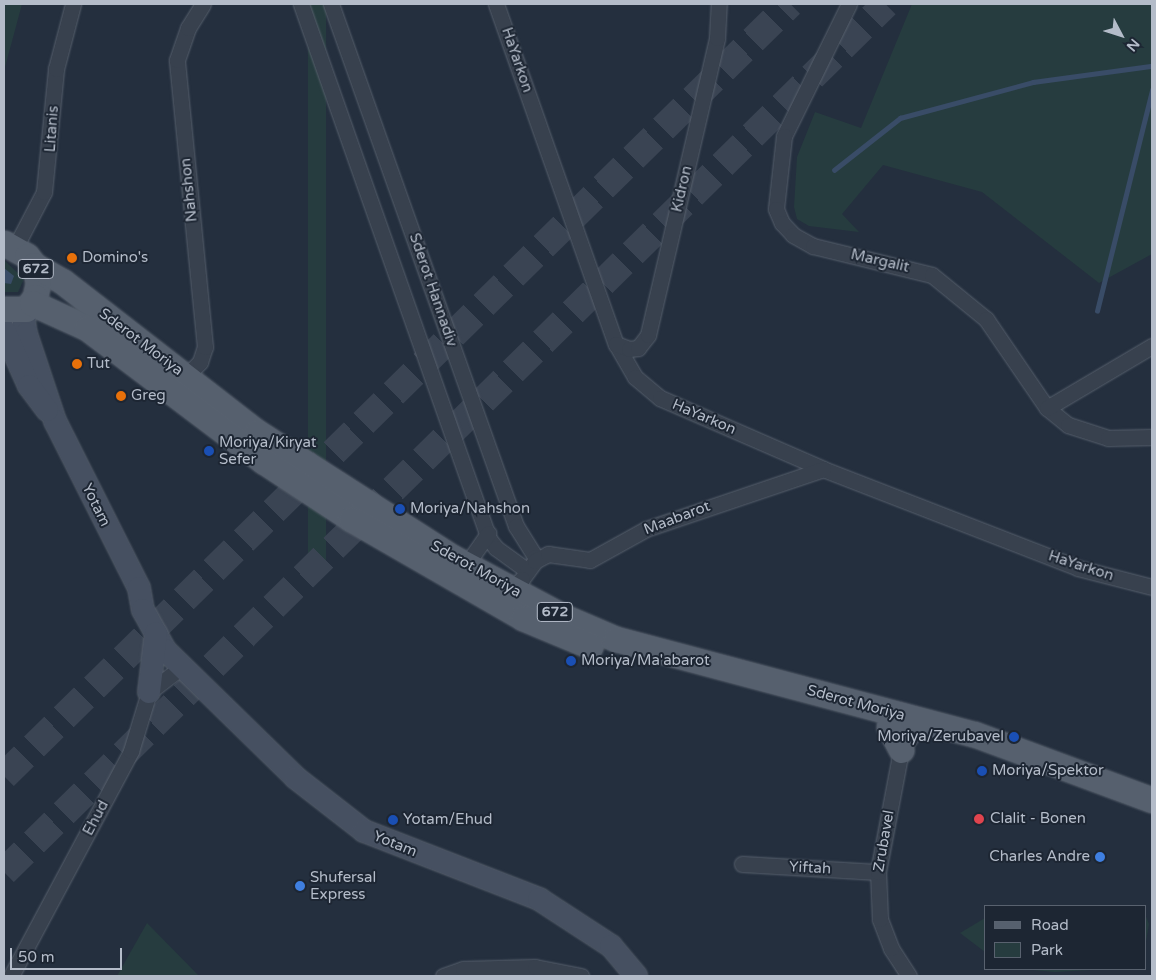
<!DOCTYPE html>
<style>
body{margin:0}
#map{position:relative;width:1156px;height:980px;overflow:hidden;background:#242f3e;font-family:"Varela Round",sans-serif}
div>[style]{position:absolute}
[style*='--x']{left:calc(var(--x)*1px);top:calc(var(--y)*1px);width:calc(var(--w)*1px);rotate:calc(var(--a)*1deg)}
.green>*{inset:0;background:#263c3f;transform-origin:0 0}
.water>*{inset:0;background:#394c67}
.stream>*{height:4.5px;margin:-2.25px;padding:0 2.25px;transform-origin:2.25px;border-radius:2.25px;background:#394c67}
.highway-tunnel>*{height:28px;margin-top:-14px;transform-origin:0;background:repeating-linear-gradient(90deg,#3a4453 0 28px,transparent 0 42px)}
.roads{filter:drop-shadow(0 0 1px #565f6c) drop-shadow(0 0 1px #565f6c)}
.street>*{height:15px;margin:-7.5px;padding:0 7.5px;transform-origin:7.5px;border-radius:7.5px;background:#38414e}
.secondary>*{height:22px;margin:-11px;padding:0 11px;transform-origin:11px;border-radius:11px;background:#465061}
.primary>*{height:25px;margin:-12.5px;padding:0 12.5px;transform-origin:12.5px;border-radius:12.5px;background:#56606e}
.dots>*{width:14px;height:14px;translate:-50% -50%;box-sizing:border-box;border:2px solid #1d2633;border-radius:50%}
span{translate:-50% -50%;white-space:nowrap;text-align:center;line-height:1.15;-webkit-text-stroke:4px #1d2633;paint-order:stroke}
.shield-label span{padding:1px 4px;background:#1d2633;border:1px solid;border-radius:4px;-webkit-text-stroke-width:0}
.shield-label{font-size:14px;color:#b4bcc9;font-weight:700}
.street-label{font-size:15px;color:#b4bcc9}
.poi-label{font-size:15px;color:#b4bcc9}
.left{translate:0 -50%;text-align:left}
.right{translate:-100% -50%;text-align:right}
.frame{position:absolute;inset:0;border:5px solid #b4bcc9;pointer-events:none}
.legend{position:absolute;left:984px;top:905px;width:162px;height:65px;box-sizing:border-box;background:#1d2633;border:1px solid #59626f;margin:0;padding:6px 9px;list-style:none;font-size:15px;color:#b4bcc9}
.legend li{display:flex;align-items:center;gap:10px;height:25px}
.legend b{width:25px;border:1px solid #59626f}
.north{position:absolute;left:1096px;top:10px;width:50px;height:50px;-webkit-text-stroke:4px #1d2633;paint-order:stroke;rotate:130deg;font-size:14px;font-weight:700;line-height:20px;text-align:center;color:#b4bcc9}
.north::after{content:'';display:block;margin:auto;width:18px;height:22px;background:#b4bcc9;clip-path:polygon(50% 0,100% 100%,50% 72%,0 100%)}
.scale{position:absolute;left:10px;top:948px;width:112px;height:22px;box-sizing:border-box;border:2px solid #b4bcc9;border-top:0;padding-left:6px;font-size:15px;line-height:18px;white-space:nowrap;color:#b4bcc9;-webkit-text-stroke:4px #1d2633;paint-order:stroke}
</style>
<div id="map">
<div class="green">
<i style="clip-path:polygon(4px 4px,22px 4px,4px 71px,5px 114px,4px 114px)"></i>
<i style="left:308px;top:4px;width:18px;height:559px"></i>
<i style="clip-path:polygon(912px 4px,1152px 4px,1152px 254px,1099px 283px,982px 192px,883px 165px,842px 214px,859px 232px,809px 226px,797px 219px,794px 207px,797px 157px,815px 112px,861px 128px)"></i>
<i style="clip-path:polygon(4px 260px,24px 279px,18px 292px,4px 292px)"></i>
<i style="clip-path:polygon(1145px 914px,1149px 924px,1145px 947px)"></i>
<i style="clip-path:polygon(985px 918px,985px 952px,960px 933px)"></i>
<i style="clip-path:polygon(147px 923px,199px 976px,117px 976px)"></i>
<i style="clip-path:polygon(1022px 969px,1107px 969px,1055px 972px)"></i>
</div>
<div class="water">
<i style="clip-path:polygon(4px 268px,14px 276px,11px 284px,4px 283px)"></i>
</div>
<div class="stream">
<i style="--x:834;--y:170;--w:84;--a:-38.2"></i>
<i style="--x:900;--y:118;--w:138;--a:-15.1"></i>
<i style="--x:1033;--y:82;--w:120;--a:-7.7"></i>
<i style="--x:1097;--y:311;--w:228;--a:-76"></i>
</div>
<div class="highway-tunnel">
<i style="--x:4;--y:776;--w:1102;--a:-44.49"></i>
<i style="--x:4;--y:872;--w:1237;--a:-44.54"></i>
</div>
<div class="roads">
<div class="street">
<i style="--x:301;--y:4;--w:567;--a:70.64"></i>
<i style="--x:489;--y:539;--w:11;--a:52"></i>
<i style="--x:496;--y:548;--w:39;--a:36"></i>
<i style="--x:331;--y:4;--w:554;--a:70.49"></i>
<i style="--x:516;--y:526;--w:36;--a:58"></i>
<i style="--x:535;--y:557;--w:4;--a:90"></i>
<i style="--x:535;--y:561;--w:22;--a:126"></i>
<i style="--x:522;--y:579;--w:21;--a:137"></i>
<i style="--x:496;--y:4;--w:361;--a:70.6"></i>
<i style="--x:616;--y:344;--w:38;--a:60"></i>
<i style="--x:635;--y:377;--w:33;--a:40"></i>
<i style="--x:660;--y:398;--w:178;--a:23.5"></i>
<i style="--x:823;--y:469;--w:274;--a:21.2"></i>
<i style="--x:1078;--y:568;--w:76;--a:14.4"></i>
<i style="--x:849;--y:4;--w:147;--a:116.2"></i>
<i style="--x:784;--y:136;--w:73;--a:96.3"></i>
<i style="--x:776;--y:209;--w:15;--a:67"></i>
<i style="--x:782;--y:223;--w:16;--a:47"></i>
<i style="--x:793;--y:235;--w:23;--a:29"></i>
<i style="--x:813;--y:246;--w:122;--a:13.7"></i>
<i style="--x:932;--y:275;--w:70;--a:39.2"></i>
<i style="--x:986;--y:319;--w:108;--a:55.6"></i>
<i style="--x:1047;--y:408;--w:27;--a:39"></i>
<i style="--x:1068;--y:425;--w:42;--a:18"></i>
<i style="--x:1108;--y:438;--w:44;--a:-1.3"></i>
<i style="--x:18;--y:249;--w:9;--a:-84"></i>
<i style="--x:19;--y:240;--w:54;--a:-62.5"></i>
<i style="--x:44;--y:192;--w:124;--a:-84.4"></i>
<i style="--x:56;--y:69;--w:67;--a:-75.3"></i>
<i style="--x:616;--y:344;--w:14;--a:21"></i>
<i style="--x:629;--y:349;--w:9;--a:-6"></i>
<i style="--x:638;--y:348;--w:16;--a:-52"></i>
<i style="--x:648;--y:335;--w:305;--a:-76.9"></i>
<i style="--x:717;--y:38;--w:34;--a:-87"></i>
<i style="--x:186;--y:376;--w:20;--a:-45"></i>
<i style="--x:200;--y:362;--w:16;--a:-72"></i>
<i style="--x:205;--y:347;--w:288;--a:-95.6"></i>
<i style="--x:177;--y:60;--w:34;--a:-71"></i>
<i style="--x:188;--y:28;--w:28;--a:-58"></i>
<i style="--x:1047;--y:408;--w:122;--a:-30.6"></i>
<i style="--x:535;--y:561;--w:15;--a:-28"></i>
<i style="--x:548;--y:554;--w:42;--a:8.1"></i>
<i style="--x:590;--y:560;--w:64;--a:-29"></i>
<i style="--x:646;--y:529;--w:187;--a:-18.7"></i>
<i style="--x:466;--y:565;--w:39;--a:-55"></i>
<i style="--x:742;--y:864;--w:136;--a:3.4"></i>
<i style="--x:11;--y:976;--w:255;--a:-61.9"></i>
<i style="--x:131;--y:751;--w:62;--a:-73"></i>
<i style="--x:149;--y:692;--w:43;--a:-37.4"></i>
<i style="--x:443;--y:976;--w:21;--a:-19"></i>
<i style="--x:463;--y:969;--w:72;--a:-1.6"></i>
<i style="--x:535;--y:967;--w:47;--a:11.1"></i>
<i style="--x:909;--y:976;--w:33;--a:-123"></i>
<i style="--x:891;--y:948;--w:31;--a:-111"></i>
<i style="--x:880;--y:919;--w:47;--a:-92.4"></i>
<i style="--x:878;--y:872;--w:124;--a:-79.3"></i>
<i style="--x:901;--y:750;--w:25;--a:-53"></i>
<i style="--x:916;--y:730;--w:17;--a:-13"></i>
</div>
<div class="secondary">
<i style="--x:26;--y:309;--w:13;--a:99"></i>
<i style="--x:24;--y:322;--w:12;--a:81"></i>
<i style="--x:26;--y:334;--w:92;--a:71.6"></i>
<i style="--x:55;--y:421;--w:187;--a:63.3"></i>
<i style="--x:139;--y:588;--w:22;--a:80"></i>
<i style="--x:143;--y:610;--w:46;--a:61.2"></i>
<i style="--x:165;--y:650;--w:183;--a:44.3"></i>
<i style="--x:296;--y:778;--w:86;--a:37.9"></i>
<i style="--x:364;--y:831;--w:188;--a:21.2"></i>
<i style="--x:539;--y:899;--w:86;--a:33.1"></i>
<i style="--x:611;--y:946;--w:39;--a:50"></i>
<i style="--x:4;--y:330;--w:61;--a:65.9"></i>
<i style="--x:29;--y:386;--w:30;--a:53"></i>
<i style="--x:149;--y:692;--w:59;--a:-83.2"></i>
</div>
<div class="primary">
<i style="--x:4;--y:243;--w:26;--a:29"></i>
<i style="--x:27;--y:256;--w:11;--a:52"></i>
<i style="--x:34;--y:265;--w:18;--a:77"></i>
<i style="--x:38;--y:283;--w:14;--a:102"></i>
<i style="--x:35;--y:297;--w:15;--a:127"></i>
<i style="--x:26;--y:309;--w:22;--a:180"></i>
<i style="--x:34;--y:265;--w:32;--a:30"></i>
<i style="--x:62;--y:281;--w:247;--a:37.8"></i>
<i style="--x:257;--y:432;--w:232;--a:32.7"></i>
<i style="--x:452;--y:557;--w:125;--a:28.2"></i>
<i style="--x:562;--y:616;--w:59;--a:23.1"></i>
<i style="--x:616;--y:639;--w:370;--a:14.9"></i>
<i style="--x:974;--y:734;--w:190;--a:20.3"></i>
<i style="--x:32;--y:303;--w:60;--a:24.4"></i>
<i style="--x:87;--y:328;--w:221;--a:37.1"></i>
<i style="--x:263;--y:461;--w:105;--a:33.4"></i>
<i style="--x:351;--y:519;--w:198;--a:29.9"></i>
<i style="--x:523;--y:618;--w:73;--a:22.7"></i>
<i style="--x:889;--y:727;--w:26;--a:62"></i>
</div>
</div>
<div class="dots">
<i style="left:72px;top:258px;background:#e8710a"></i>
<i style="left:77px;top:364px;background:#e8710a"></i>
<i style="left:121px;top:396px;background:#e8710a"></i>
<i style="left:209px;top:451px;background:#1a4fb4"></i>
<i style="left:400px;top:509px;background:#1a4fb4"></i>
<i style="left:571px;top:661px;background:#1a4fb4"></i>
<i style="left:1014px;top:737px;background:#1a4fb4"></i>
<i style="left:982px;top:771px;background:#1a4fb4"></i>
<i style="left:979px;top:819px;background:#e0444e"></i>
<i style="left:393px;top:820px;background:#1a4fb4"></i>
<i style="left:1100px;top:857px;background:#3f7fe0"></i>
<i style="left:300px;top:886px;background:#3f7fe0"></i>
</div>
<div class="shield-label">
<span style="left:36px;top:269px">672</span>
<span style="left:555px;top:612px">672</span>
</div>
<div class="street-label">
<span style="left:517px;top:60px;rotate:71deg">HaYarkon</span>
<span style="left:52px;top:129px;rotate:-86deg">Litanis</span>
<span style="left:682px;top:189px;rotate:-77deg">Kidron</span>
<span style="left:189px;top:190px;rotate:-96deg">Nahshon</span>
<span style="left:880px;top:261px;rotate:13deg">Margalit</span>
<span style="left:433px;top:290px;rotate:71deg">Sderot Hannadiv</span>
<span style="left:141px;top:342px;rotate:37deg">Sderot Moriya</span>
<span style="left:704px;top:417px;rotate:23deg">HaYarkon</span>
<span style="left:96px;top:505px;rotate:64deg">Yotam</span>
<span style="left:677px;top:518px;rotate:-21deg">Maabarot</span>
<span style="left:1081px;top:566px;rotate:18deg">HaYarkon</span>
<span style="left:476px;top:569px;rotate:29deg">Sderot Moriya</span>
<span style="left:856px;top:703px;rotate:15deg">Sderot Moriya</span>
<span style="left:96px;top:818px;rotate:-62deg">Ehud</span>
<span style="left:884px;top:841px;rotate:-80deg">Zrubavel</span>
<span style="left:395px;top:844px;rotate:22deg">Yotam</span>
<span style="left:810px;top:868px;rotate:3deg">Yiftah</span>
</div>
<div class="poi-label">
<span class="left" style="left:82px;top:258px">Domino's</span>
<span class="left" style="left:87px;top:364px">Tut</span>
<span class="left" style="left:131px;top:396px">Greg</span>
<span class="left" style="left:219px;top:451px">Moriya/Kiryat<br>Sefer</span>
<span class="left" style="left:410px;top:509px">Moriya/Nahshon</span>
<span class="left" style="left:581px;top:661px">Moriya/Ma'abarot</span>
<span class="right" style="left:1004px;top:737px">Moriya/Zerubavel</span>
<span class="left" style="left:992px;top:771px">Moriya/Spektor</span>
<span class="left" style="left:990px;top:819px">Clalit - Bonen</span>
<span class="left" style="left:403px;top:820px">Yotam/Ehud</span>
<span class="right" style="left:1090px;top:857px">Charles Andre</span>
<span class="left" style="left:310px;top:886px">Shufersal<br>Express</span>
</div>
<div class="frame"></div>
<ul class="legend">
<li><b style="height:6px;background:#56606e"></b>Road</li>
<li><b style="height:14px;background:#263c3f"></b>Park</li>
</ul>
<div class="north">N</div>
<div class="scale">50 m</div>
</div>
